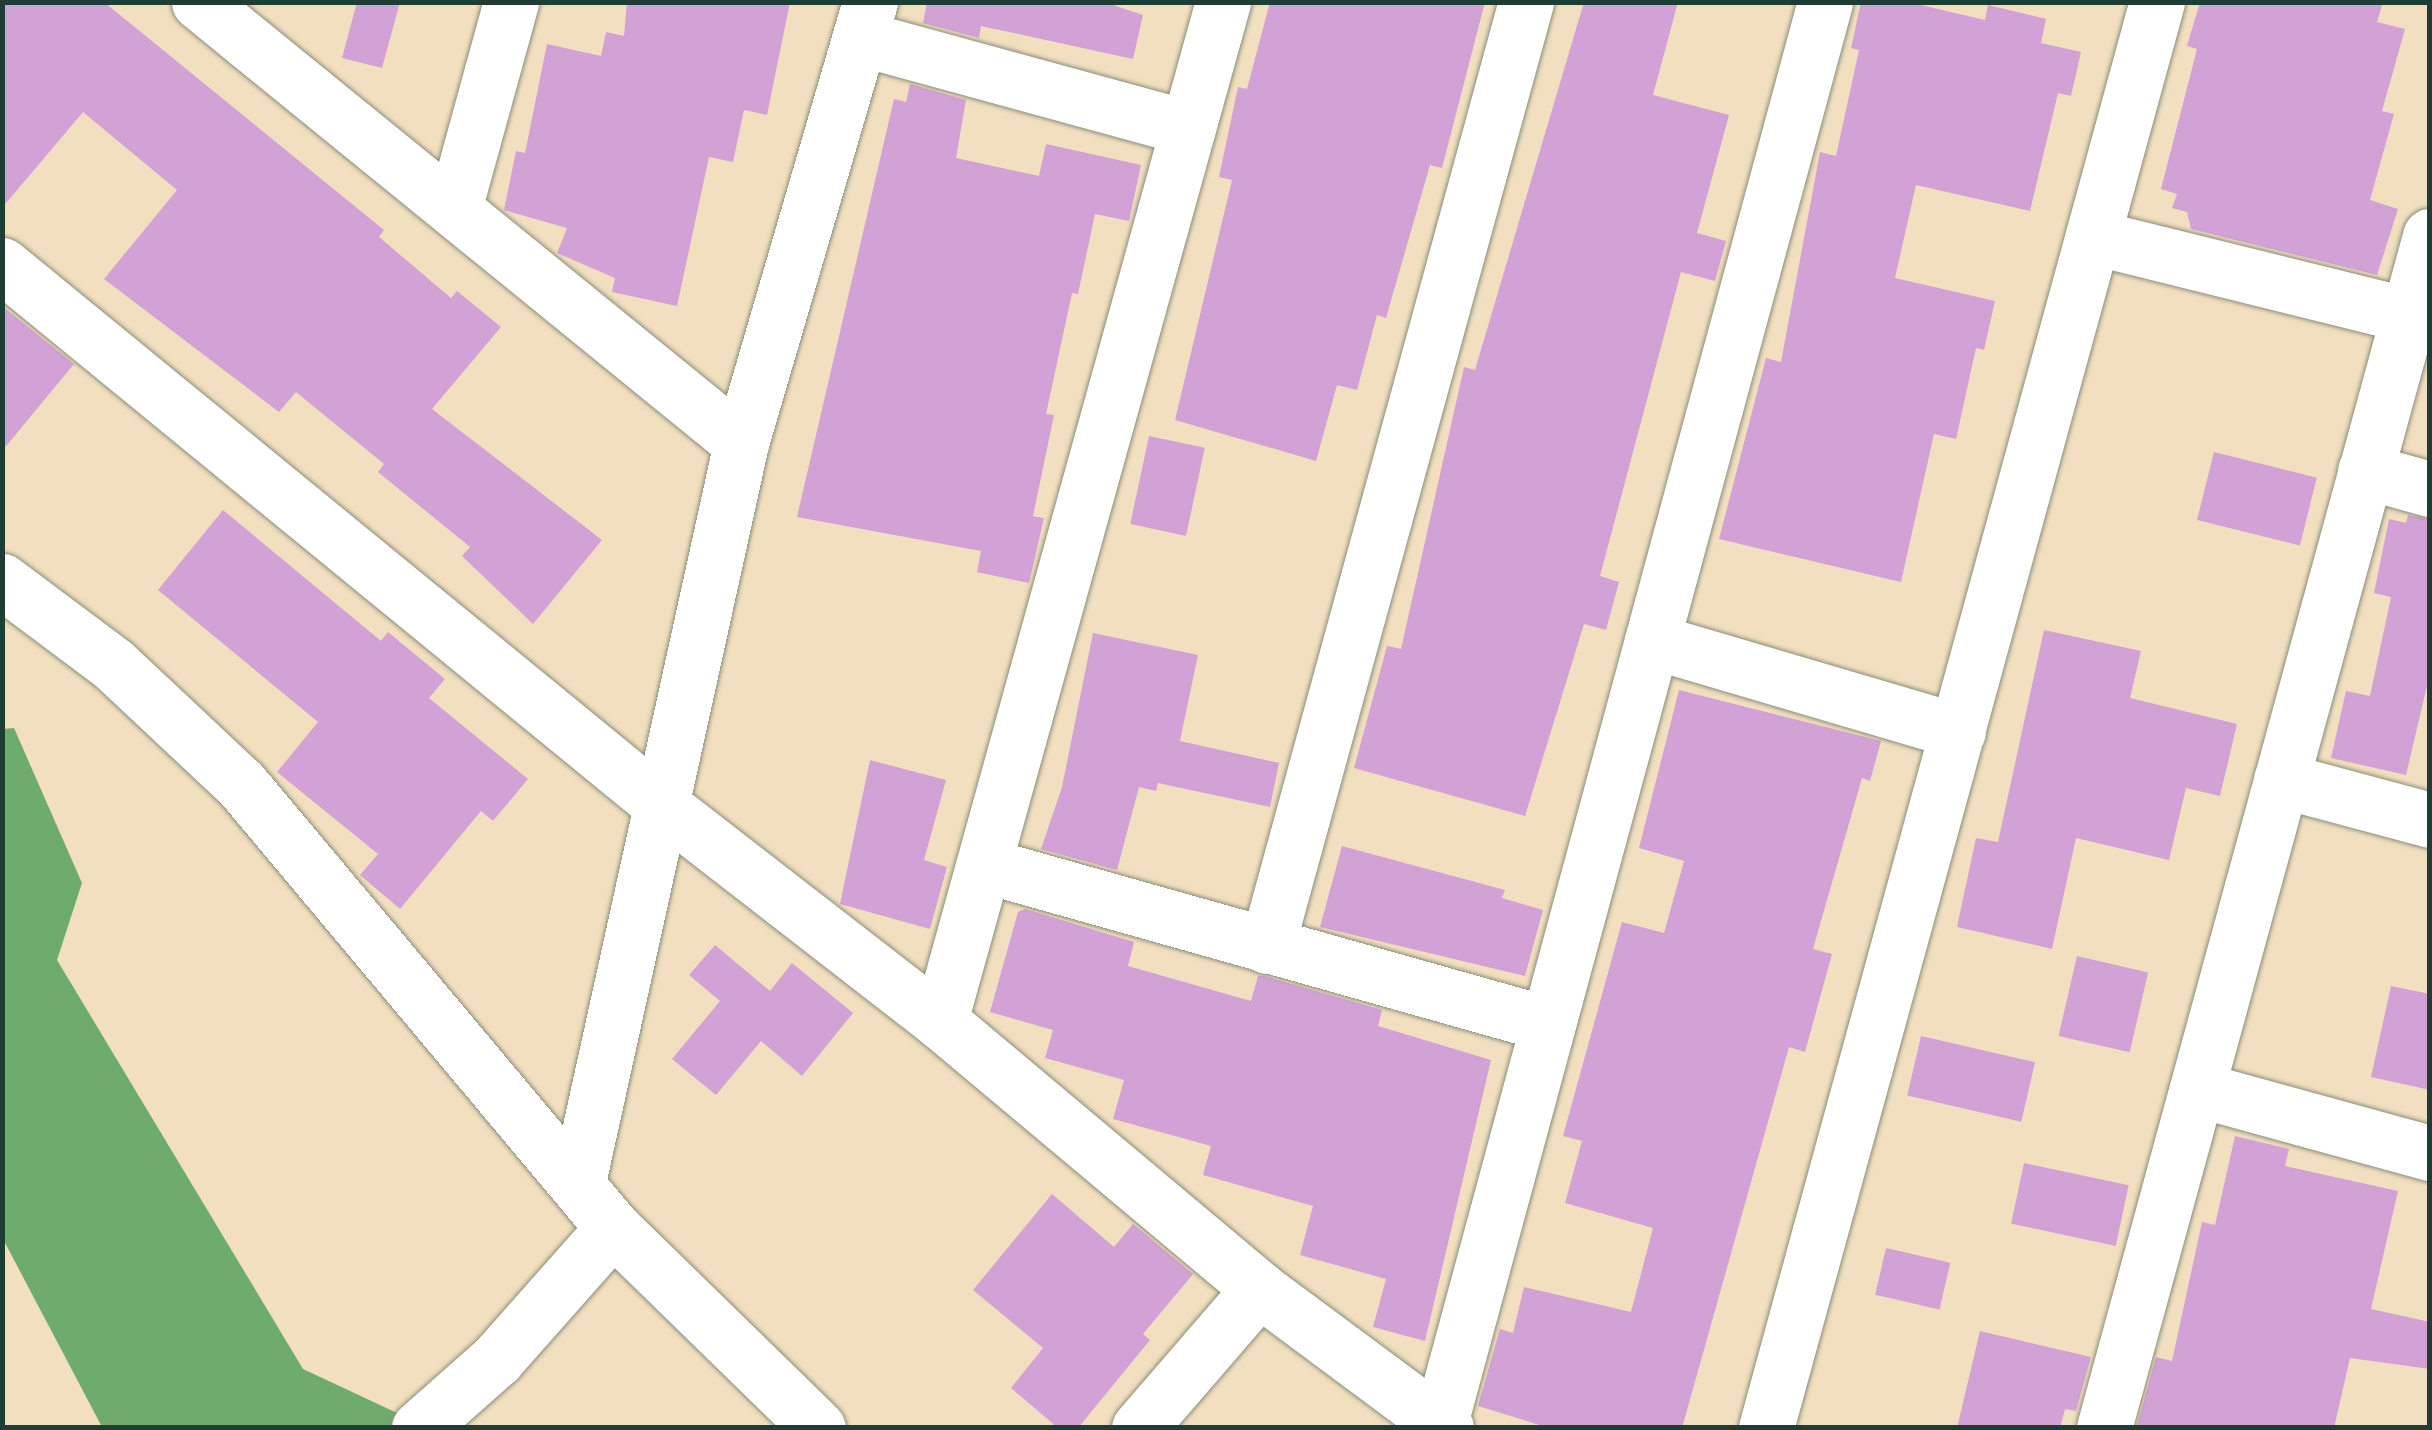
<!DOCTYPE html>
<style>
body{margin:0}
#map{position:relative;width:2432px;height:1430px;overflow:hidden;background:#f2dfbf;font-family:Cardo,serif}
div>[style]{position:absolute}
[style*='--x']{left:calc(var(--x)*1px);top:calc(var(--y)*1px);width:calc(var(--w)*1px);rotate:calc(var(--a)*1deg)}
.forest>*{inset:0;background:#6eac6d}
.building>*{inset:0;background:#d2a2d6;transform-origin:0 0}
.roads{filter:drop-shadow(0 0 2px #888e7a) drop-shadow(0 0 2px #888e7a)}
.minor>*{height:55px;margin:-27.5px;padding:0 27.5px;transform-origin:27.5px;border-radius:27.5px;background:#fff}
span{translate:-50% -50%;white-space:nowrap;text-align:center;line-height:1.15;-webkit-text-stroke:10px #fcf5e5;paint-order:stroke}
.frame{position:absolute;inset:0;border:5px solid #1f3d34;pointer-events:none}
</style>
<div id="map">
<div class="forest">
<i style="clip-path:polygon(14px 728px,82px 883px,57px 960px,303px 1369px,427px 1427px,102px 1427px,3px 1239px,2px 729px)"></i>
</div>
<div class="building">
<i style="clip-path:polygon(2px 2px,104px 2px,384px 230px,379px 237px,451px 298px,457px 291px,501px 327px,432px 409px,602px 540px,533px 624px,462px 556px,470px 547px,378px 472px,384px 464px,296px 392px,279px 412px,104px 279px,177px 190px,83px 112px,2px 208px)"></i>
<i style="clip-path:polygon(357px 2px,400px 2px,382px 68px,342px 58px)"></i>
<i style="clip-path:polygon(627px 2px,790px 2px,767px 115px,744px 110px,733px 162px,709px 157px,677px 306px,612px 292px,615px 278px,557px 253px,567px 228px,504px 210px,516px 151px,525px 153px,547px 44px,601px 56px,606px 32px,624px 36px)"></i>
<i style="clip-path:polygon(927px 2px,1104px 2px,1143px 15px,1133px 59px,981px 26px,979px 38px,923px 23px)"></i>
<i style="clip-path:polygon(1270px 2px,1485px 2px,1442px 168px,1430px 165px,1386px 318px,1377px 315px,1357px 390px,1337px 385px,1316px 461px,1175px 420px,1232px 180px,1219px 177px,1238px 87px,1247px 89px)"></i>
<i style="clip-path:polygon(1584px 2px,1678px 2px,1653px 95px,1729px 115px,1697px 233px,1726px 241px,1715px 281px,1681px 272px,1600px 576px,1619px 582px,1606px 630px,1584px 624px,1525px 816px,1354px 768px,1387px 646px,1401px 649px,1464px 367px,1475px 370px)"></i>
<i style="clip-path:polygon(1861px 2px,1908px 2px,1985px 20px,1988px 5px,2046px 19px,2041px 43px,2081px 52px,2071px 96px,2058px 93px,2030px 211px,1916px 185px,1895px 278px,1995px 301px,1984px 350px,1976px 348px,1956px 439px,1934px 434px,1901px 582px,1719px 539px,1766px 358px,1781px 362px,1820px 152px,1836px 156px,1859px 50px,1851px 48px)"></i>
<i style="clip-path:polygon(2200px 2px,2383px 2px,2377px 22px,2405px 29px,2382px 111px,2394px 114px,2370px 200px,2398px 209px,2377px 275px,2191px 229px,2187px 212px,2172px 208px,2177px 194px,2161px 189px,2197px 49px,2187px 46px)"></i>
<i style="clip-path:polygon(910px 84px,966px 100px,956px 158px,1039px 176px,1046px 144px,1141px 165px,1129px 221px,1095px 214px,1078px 294px,1072px 293px,1046px 414px,1054px 415px,1033px 516px,1044px 518px,1029px 583px,977px 572px,981px 551px,797px 517px,894px 99px,906px 102px)"></i>
<i style="clip-path:polygon(2px 306px,74px 364px,2px 451px)"></i>
<i style="left:1149px;top:436px;width:57px;height:90px;rotate:12deg"></i>
<i style="left:2214px;top:452px;width:106px;height:70px;rotate:14deg"></i>
<i style="clip-path:polygon(223px 510px,381px 641px,388px 632px,445px 679px,429px 698px,528px 779px,493px 821px,481px 811px,400px 909px,360px 875px,378px 854px,277px 772px,318px 722px,158px 590px)"></i>
<i style="clip-path:polygon(2408px 515px,2430px 519px,2430px 673px,2406px 775px,2331px 758px,2346px 691px,2370px 696px,2391px 597px,2374px 593px,2389px 519px,2406px 523px)"></i>
<i style="clip-path:polygon(2044px 630px,2141px 651px,2130px 698px,2237px 724px,2220px 796px,2186px 788px,2169px 860px,2076px 838px,2052px 949px,1957px 927px,1976px 838px,1998px 842px)"></i>
<i style="clip-path:polygon(1093px 633px,1198px 655px,1180px 741px,1279px 763px,1270px 807px,1158px 783px,1156px 791px,1139px 787px,1117px 870px,1041px 849px,1062px 787px)"></i>
<i style="clip-path:polygon(1679px 690px,1881px 741px,1870px 781px,1862px 778px,1813px 949px,1832px 954px,1805px 1052px,1789px 1047px,1682px 1428px,1549px 1428px,1478px 1406px,1500px 1329px,1513px 1333px,1524px 1287px,1631px 1312px,1653px 1228px,1565px 1203px,1582px 1141px,1563px 1136px,1622px 922px,1664px 933px,1684px 861px,1639px 848px)"></i>
<i style="clip-path:polygon(870px 760px,946px 780px,924px 860px,947px 867px,930px 929px,840px 904px)"></i>
<i style="clip-path:polygon(1342px 846px,1505px 890px,1502px 898px,1543px 910px,1525px 976px,1320px 927px)"></i>
<i style="clip-path:polygon(1025px 909px,1134px 942px,1128px 966px,1251px 1001px,1258px 976px,1264px 976px,1382px 1010px,1378px 1026px,1491px 1060px,1425px 1341px,1373px 1327px,1386px 1279px,1300px 1255px,1313px 1206px,1203px 1175px,1211px 1146px,1113px 1119px,1124px 1080px,1045px 1058px,1053px 1030px,990px 1012px,1018px 912px)"></i>
<i style="clip-path:polygon(715px 945px,770px 991px,792px 963px,853px 1013px,802px 1076px,761px 1041px,716px 1095px,672px 1059px,720px 1001px,689px 975px)"></i>
<i style="left:2077px;top:956px;width:73px;height:82px;rotate:13deg"></i>
<i style="clip-path:polygon(2391px 986px,2430px 994px,2430px 1090px,2371px 1077px)"></i>
<i style="left:1921px;top:1036px;width:117px;height:61px;rotate:13deg"></i>
<i style="clip-path:polygon(2235px 1136px,2289px 1149px,2285px 1166px,2398px 1191px,2371px 1309px,2430px 1322px,2430px 1369px,2350px 1358px,2334px 1428px,2137px 1426px,2156px 1357px,2172px 1361px,2202px 1222px,2215px 1225px)"></i>
<i style="left:2024px;top:1163px;width:107px;height:62px;rotate:12deg"></i>
<i style="clip-path:polygon(1052px 1194px,1114px 1247px,1133px 1224px,1193px 1274px,1143px 1334px,1150px 1340px,1078px 1428px,1058px 1428px,1011px 1388px,1043px 1348px,973px 1290px)"></i>
<i style="left:1886px;top:1248px;width:66px;height:48px;rotate:13deg"></i>
<i style="clip-path:polygon(1980px 1331px,2091px 1357px,2076px 1411px,2065px 1409px,2060px 1428px,1957px 1428px)"></i>
</div>
<div class="roads">
<div class="minor">
<i style="--x:199;--y:2;--w:699;--a:39.13"></i>
<i style="--x:860;--y:38;--w:340;--a:15.3"></i>
<i style="--x:454;--y:209;--w:215;--a:-74.6"></i>
<i style="--x:2093;--y:237;--w:325;--a:13.9"></i>
<i style="--x:2;--y:265;--w:856;--a:39.31"></i>
<i style="--x:664;--y:807;--w:349;--a:37.8"></i>
<i style="--x:940;--y:1021;--w:417;--a:40"></i>
<i style="--x:1259;--y:1289;--w:233;--a:36.6"></i>
<i style="--x:2365;--y:471;--w:67;--a:15.5"></i>
<i style="--x:2;--y:581;--w:139;--a:36.8"></i>
<i style="--x:113;--y:664;--w:175;--a:43.2"></i>
<i style="--x:241;--y:784;--w:579;--a:50.04"></i>
<i style="--x:613;--y:1228;--w:286;--a:44.3"></i>
<i style="--x:1652;--y:641;--w:319;--a:16.4"></i>
<i style="--x:2281;--y:780;--w:154;--a:15"></i>
<i style="--x:984;--y:865;--w:586;--a:15.74"></i>
<i style="--x:1267;--y:946;--w:979;--a:-74.66"></i>
<i style="--x:940;--y:1021;--w:1058;--a:-74.48"></i>
<i style="--x:2197;--y:1089;--w:242;--a:15.4"></i>
<i style="--x:578;--y:1182;--w:757;--a:-77.56"></i>
<i style="--x:741;--y:443;--w:459;--a:-73.7"></i>
<i style="--x:1440;--y:1423;--w:1472;--a:-74.84"></i>
<i style="--x:419;--y:1428;--w:104;--a:-41.5"></i>
<i style="--x:497;--y:1359;--w:175;--a:-48.5"></i>
<i style="--x:1139;--y:1428;--w:184;--a:-49.2"></i>
<i style="--x:1766;--y:1428;--w:1479;--a:-74.67"></i>
<i style="--x:2104;--y:1428;--w:1236;--a:-74.7"></i>
</div>
</div>
<div class="frame"></div>
</div>
